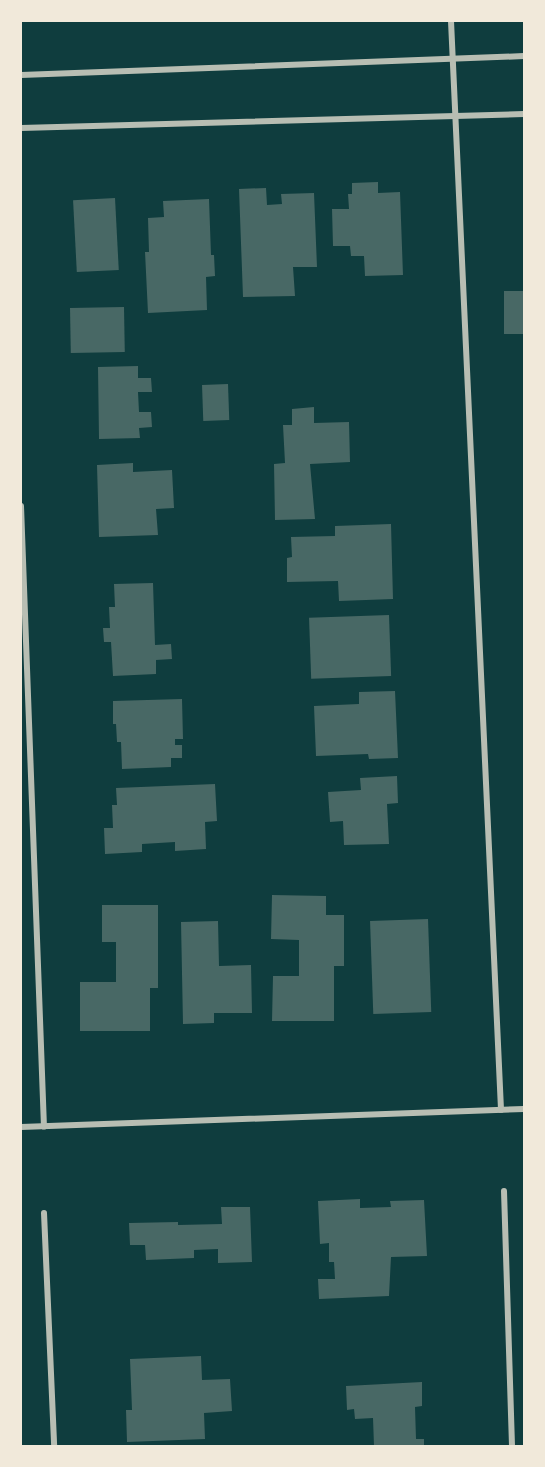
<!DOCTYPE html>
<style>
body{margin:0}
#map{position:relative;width:545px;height:1467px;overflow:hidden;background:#0f3d3e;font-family:Roboto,sans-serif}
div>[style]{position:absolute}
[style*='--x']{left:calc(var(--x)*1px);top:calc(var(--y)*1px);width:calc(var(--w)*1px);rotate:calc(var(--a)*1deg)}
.building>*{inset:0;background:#486865;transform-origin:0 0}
.minor>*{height:6px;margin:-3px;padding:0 3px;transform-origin:3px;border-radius:3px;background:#b8beb3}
span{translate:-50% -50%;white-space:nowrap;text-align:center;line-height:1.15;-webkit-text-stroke:6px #f1e9da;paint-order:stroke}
.frame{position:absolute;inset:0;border:22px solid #f1e9da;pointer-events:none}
</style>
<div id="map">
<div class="building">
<i style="clip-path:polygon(378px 182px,378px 193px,400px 192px,403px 275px,365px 276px,364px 256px,351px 256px,350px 246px,333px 246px,332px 209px,349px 209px,348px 194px,352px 194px,352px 183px)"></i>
<i style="clip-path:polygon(266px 188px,267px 205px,282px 204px,281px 194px,314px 193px,317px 267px,293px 267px,295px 296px,243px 297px,239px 189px)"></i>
<i style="left:115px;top:198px;width:72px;height:42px;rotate:87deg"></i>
<i style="clip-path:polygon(209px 199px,211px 255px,214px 255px,215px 276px,206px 277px,207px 310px,148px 313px,145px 252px,149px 252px,148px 218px,164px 217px,163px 201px)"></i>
<i style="left:524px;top:291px;width:43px;height:20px;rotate:90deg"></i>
<i style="left:124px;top:307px;width:45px;height:54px;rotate:89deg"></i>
<i style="clip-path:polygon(138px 366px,138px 378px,151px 378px,152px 392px,138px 392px,139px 412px,151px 412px,152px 427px,139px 428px,140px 438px,99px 439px,98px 367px)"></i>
<i style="left:228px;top:384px;width:36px;height:26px;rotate:88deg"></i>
<i style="clip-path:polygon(314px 407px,314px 423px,349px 422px,350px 462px,310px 464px,315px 519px,275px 520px,274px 464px,285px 463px,283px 425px,292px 425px,292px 409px)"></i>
<i style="clip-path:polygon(133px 463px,133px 472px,172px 470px,174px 508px,156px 509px,158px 535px,99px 537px,97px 465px)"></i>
<i style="clip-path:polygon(391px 524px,393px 599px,339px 601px,338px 581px,287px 582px,287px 558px,292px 557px,291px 537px,335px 536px,335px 526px)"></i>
<i style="clip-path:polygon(153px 583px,155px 645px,171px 644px,172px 659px,156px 660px,156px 674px,113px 676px,111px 642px,104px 642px,103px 628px,110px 628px,109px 607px,115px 607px,114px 584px)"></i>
<i style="left:389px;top:615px;width:61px;height:80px;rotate:88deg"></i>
<i style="clip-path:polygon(395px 691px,398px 758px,369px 759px,368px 754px,316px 756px,314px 706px,359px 704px,359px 692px)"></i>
<i style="clip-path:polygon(182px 699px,183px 739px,175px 739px,175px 745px,182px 745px,182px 758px,171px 758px,171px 767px,122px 769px,121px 742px,117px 742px,116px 724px,113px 724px,113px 701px)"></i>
<i style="clip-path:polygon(397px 776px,398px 803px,387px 804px,389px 844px,344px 845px,343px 821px,330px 822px,328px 792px,361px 790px,360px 778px)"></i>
<i style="clip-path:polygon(215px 784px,217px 821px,205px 822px,206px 849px,175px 851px,175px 842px,142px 844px,142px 852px,105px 854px,104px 828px,113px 828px,112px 805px,117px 805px,116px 788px)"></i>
<i style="clip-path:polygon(272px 895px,326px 896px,326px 915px,344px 915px,344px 966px,334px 966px,334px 1021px,272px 1021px,273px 976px,299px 976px,299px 940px,271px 939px)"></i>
<i style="clip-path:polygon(102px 905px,158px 905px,158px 988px,150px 988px,150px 1031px,80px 1031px,80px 982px,116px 982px,116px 942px,102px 942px)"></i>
<i style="left:428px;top:919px;width:93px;height:58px;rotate:88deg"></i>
<i style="clip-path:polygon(218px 921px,219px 966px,251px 965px,252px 1013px,214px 1013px,214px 1023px,183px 1024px,181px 922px)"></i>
<i style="clip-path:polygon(360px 1199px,360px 1208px,391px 1207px,390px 1201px,424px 1200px,427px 1256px,391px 1257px,389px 1296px,319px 1299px,318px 1279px,335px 1279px,334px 1262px,329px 1262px,329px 1243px,320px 1244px,318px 1201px)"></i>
<i style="clip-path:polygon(221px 1207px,250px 1207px,252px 1262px,218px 1263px,218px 1249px,194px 1250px,194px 1258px,146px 1260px,145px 1245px,130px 1245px,129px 1223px,178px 1222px,178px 1225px,222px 1224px)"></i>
<i style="clip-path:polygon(201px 1356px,202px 1380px,230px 1379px,232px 1411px,204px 1413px,205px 1439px,127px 1442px,126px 1410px,132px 1410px,130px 1359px)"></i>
<i style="clip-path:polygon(422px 1382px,422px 1406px,415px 1407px,416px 1439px,424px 1439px,424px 1446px,374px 1446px,373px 1418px,355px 1419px,354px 1409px,347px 1410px,346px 1386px)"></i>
</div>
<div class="minor">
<i style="--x:451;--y:21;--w:1090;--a:87.37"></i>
<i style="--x:21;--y:75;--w:503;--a:-2.16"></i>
<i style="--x:21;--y:128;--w:503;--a:-1.59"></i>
<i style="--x:21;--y:506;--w:621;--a:87.88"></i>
<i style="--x:21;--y:1127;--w:503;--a:-2.05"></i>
<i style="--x:504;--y:1191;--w:255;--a:88.2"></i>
<i style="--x:44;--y:1213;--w:233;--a:87.5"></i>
</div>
<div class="frame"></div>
</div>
